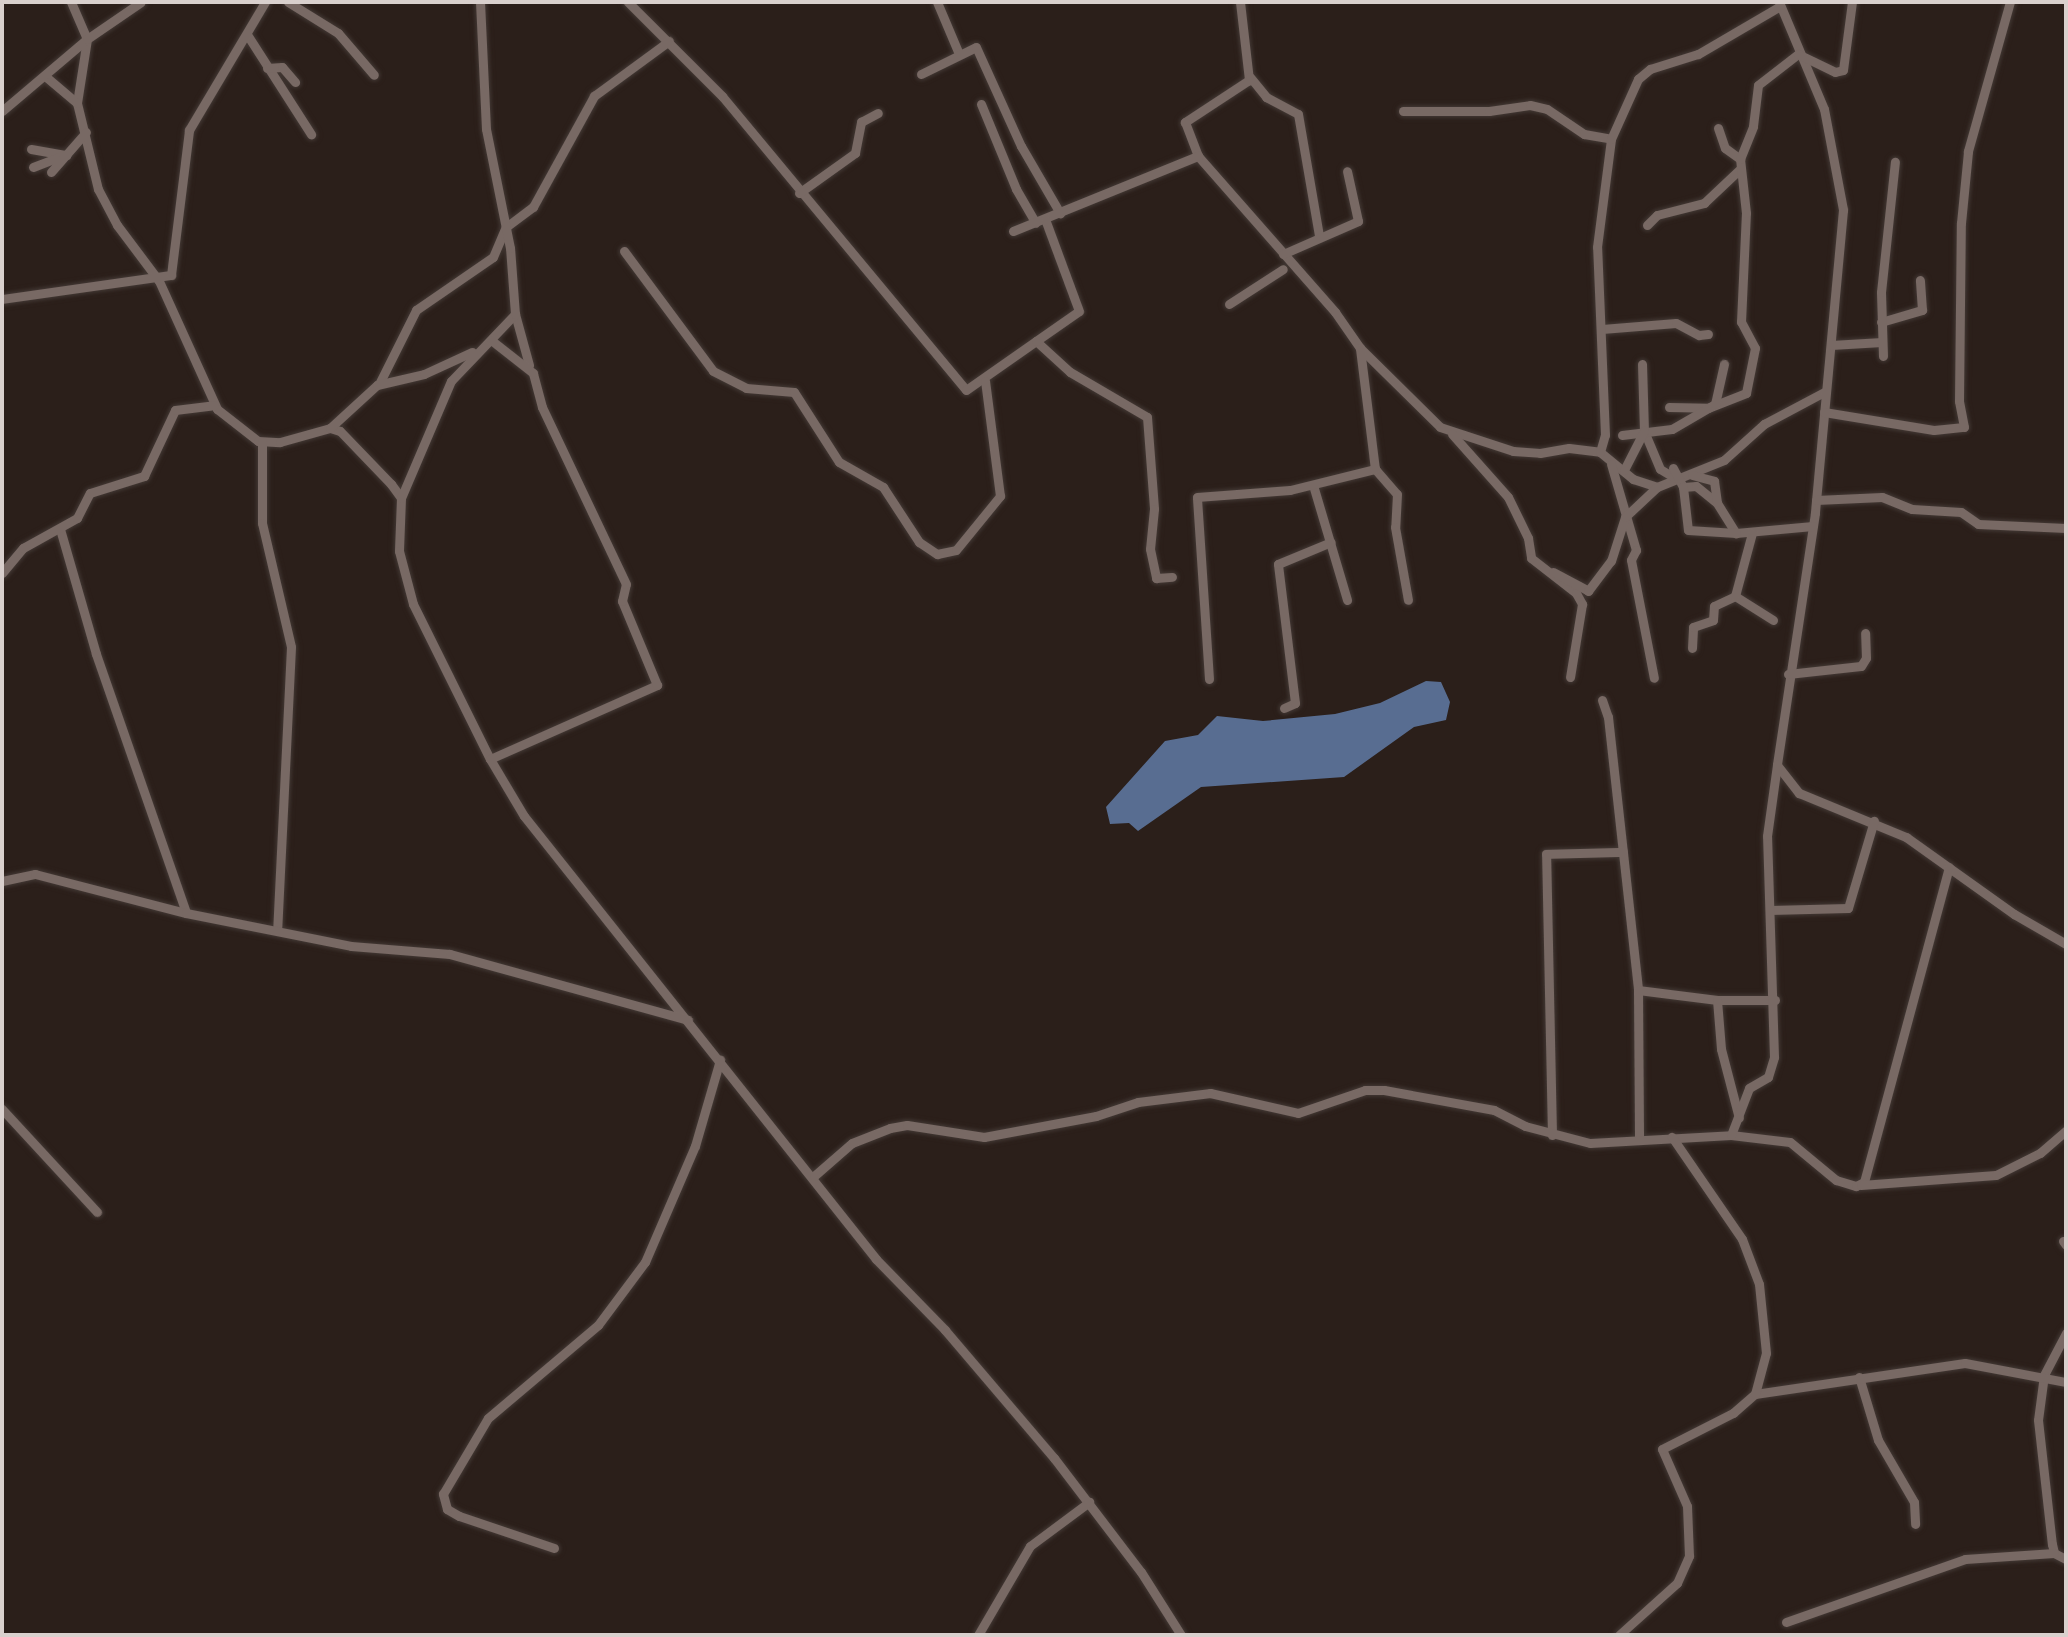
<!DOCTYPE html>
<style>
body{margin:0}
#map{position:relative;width:2068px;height:1637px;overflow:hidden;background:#2b1f1a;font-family:"IBM Plex Sans",sans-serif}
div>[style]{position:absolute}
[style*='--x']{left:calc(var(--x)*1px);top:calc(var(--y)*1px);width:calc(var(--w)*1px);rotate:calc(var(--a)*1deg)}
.water>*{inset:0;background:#586d91}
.roads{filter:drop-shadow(0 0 2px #433935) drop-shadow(0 0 2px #433935)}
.minor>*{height:9px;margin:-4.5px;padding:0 4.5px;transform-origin:4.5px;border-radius:4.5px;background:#786964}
span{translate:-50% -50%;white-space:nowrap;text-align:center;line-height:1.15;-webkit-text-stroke:8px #211611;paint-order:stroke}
.frame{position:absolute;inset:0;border:4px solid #d9d0cd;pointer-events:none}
</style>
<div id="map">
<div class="water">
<i style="clip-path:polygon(1426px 681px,1441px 682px,1450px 702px,1446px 720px,1414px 727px,1344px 777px,1201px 787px,1138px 831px,1129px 823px,1110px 824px,1106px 807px,1165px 741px,1198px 735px,1217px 716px,1263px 721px,1335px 714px,1380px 703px)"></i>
</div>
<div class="roads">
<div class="minor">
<i style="--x:71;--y:2;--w:40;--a:66.6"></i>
<i style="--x:87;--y:39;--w:65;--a:98.9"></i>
<i style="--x:77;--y:103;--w:89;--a:76.3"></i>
<i style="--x:98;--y:189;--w:41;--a:62.2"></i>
<i style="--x:117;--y:225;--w:70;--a:53.1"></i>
<i style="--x:159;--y:281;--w:141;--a:65.6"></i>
<i style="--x:217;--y:409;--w:52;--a:38"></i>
<i style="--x:258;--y:441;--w:22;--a:3"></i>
<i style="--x:280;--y:442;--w:52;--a:-15.6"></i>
<i style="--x:330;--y:428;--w:10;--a:17"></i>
<i style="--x:340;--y:431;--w:74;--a:46.1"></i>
<i style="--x:391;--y:484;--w:17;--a:54"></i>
<i style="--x:401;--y:498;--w:53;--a:92.2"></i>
<i style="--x:399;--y:551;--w:55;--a:75.2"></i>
<i style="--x:413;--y:604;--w:173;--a:63.6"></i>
<i style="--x:490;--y:759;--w:66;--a:59.2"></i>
<i style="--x:524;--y:816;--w:566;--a:51.53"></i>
<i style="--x:876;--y:1259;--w:99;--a:45.8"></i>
<i style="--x:945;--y:1330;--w:168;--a:49.6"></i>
<i style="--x:1054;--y:1458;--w:143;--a:52.7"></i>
<i style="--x:1141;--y:1572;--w:75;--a:57.6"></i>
<i style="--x:288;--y:2;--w:59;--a:31.8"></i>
<i style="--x:338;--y:33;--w:55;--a:49.4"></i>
<i style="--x:628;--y:2;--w:133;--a:45"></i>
<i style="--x:722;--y:96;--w:382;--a:50.3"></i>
<i style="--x:966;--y:390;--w:85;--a:-35"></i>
<i style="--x:1036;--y:341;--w:46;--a:42.4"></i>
<i style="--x:1070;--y:372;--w:89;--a:30.3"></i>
<i style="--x:1147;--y:417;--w:92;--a:85.6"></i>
<i style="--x:1154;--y:509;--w:40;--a:95.7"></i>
<i style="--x:1150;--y:549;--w:30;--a:78"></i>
<i style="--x:1156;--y:578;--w:16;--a:-4"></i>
<i style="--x:937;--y:2;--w:56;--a:67.1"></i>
<i style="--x:1240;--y:2;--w:79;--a:83.4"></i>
<i style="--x:1249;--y:80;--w:77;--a:146.7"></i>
<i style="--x:1185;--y:122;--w:36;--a:69"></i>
<i style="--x:1198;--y:156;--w:208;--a:48.7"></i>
<i style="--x:1335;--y:312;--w:44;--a:55.2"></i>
<i style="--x:1360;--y:348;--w:112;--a:44.6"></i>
<i style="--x:1440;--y:427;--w:77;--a:18.2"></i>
<i style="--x:1513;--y:451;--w:27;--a:4"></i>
<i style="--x:1540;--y:453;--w:29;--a:-10"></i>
<i style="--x:1569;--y:448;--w:31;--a:7"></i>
<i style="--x:1600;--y:452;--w:43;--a:39.3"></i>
<i style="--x:1633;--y:479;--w:25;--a:18"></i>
<i style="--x:1657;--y:487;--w:72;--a:-21.9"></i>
<i style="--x:1724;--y:460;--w:54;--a:-42"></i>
<i style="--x:1764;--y:424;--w:70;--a:-28"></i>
<i style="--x:1779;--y:2;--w:116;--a:67.2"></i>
<i style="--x:1824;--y:109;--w:103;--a:79.3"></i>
<i style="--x:1843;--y:210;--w:304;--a:95.3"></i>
<i style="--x:1815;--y:513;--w:255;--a:98.6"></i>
<i style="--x:1777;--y:765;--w:36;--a:52"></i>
<i style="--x:1799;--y:793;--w:116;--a:22.4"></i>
<i style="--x:1906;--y:837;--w:133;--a:35.5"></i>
<i style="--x:2014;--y:914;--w:60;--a:30"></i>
<i style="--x:248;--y:36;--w:117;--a:57.3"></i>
<i style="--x:267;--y:68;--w:15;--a:-4"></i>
<i style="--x:282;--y:67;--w:20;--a:49"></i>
<i style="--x:921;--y:74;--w:61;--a:-26.1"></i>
<i style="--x:976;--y:47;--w:109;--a:65.6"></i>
<i style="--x:1021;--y:146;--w:78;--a:59.8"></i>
<i style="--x:45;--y:76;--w:42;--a:40.2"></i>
<i style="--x:1250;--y:77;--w:26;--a:51"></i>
<i style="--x:1266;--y:97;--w:36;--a:28"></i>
<i style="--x:1298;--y:114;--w:123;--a:80.2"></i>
<i style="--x:981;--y:104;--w:92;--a:67.6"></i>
<i style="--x:1016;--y:189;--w:39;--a:60"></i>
<i style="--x:2;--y:111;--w:111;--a:-40.3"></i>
<i style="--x:87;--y:39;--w:65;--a:-34.4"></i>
<i style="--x:1403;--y:111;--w:86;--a:0"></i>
<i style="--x:1489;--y:111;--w:41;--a:-8.3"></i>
<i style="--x:1530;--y:105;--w:17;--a:13"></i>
<i style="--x:1547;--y:109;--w:45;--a:34"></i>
<i style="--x:1584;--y:134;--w:27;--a:10"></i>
<i style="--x:1718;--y:128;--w:21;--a:71"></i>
<i style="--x:1725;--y:148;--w:19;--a:36"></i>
<i style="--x:31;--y:149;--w:36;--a:10"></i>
<i style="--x:33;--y:167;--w:31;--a:-21"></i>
<i style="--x:51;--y:172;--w:53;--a:-48.8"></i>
<i style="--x:799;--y:193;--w:69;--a:-35.5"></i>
<i style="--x:855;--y:153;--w:32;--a:-79"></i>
<i style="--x:861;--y:122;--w:19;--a:-28"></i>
<i style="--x:1647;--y:225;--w:14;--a:-45"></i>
<i style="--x:1657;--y:215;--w:49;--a:-14.3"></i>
<i style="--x:1704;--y:203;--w:50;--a:-43.4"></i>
<i style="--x:1013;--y:231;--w:200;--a:-22.1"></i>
<i style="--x:624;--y:251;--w:149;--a:53.4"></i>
<i style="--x:713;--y:371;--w:37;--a:27"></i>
<i style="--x:746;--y:388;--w:48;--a:4.8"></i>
<i style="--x:794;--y:392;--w:83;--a:57.3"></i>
<i style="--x:839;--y:462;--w:51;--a:29.6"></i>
<i style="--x:883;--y:487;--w:66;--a:56.8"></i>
<i style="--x:919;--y:542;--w:22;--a:34"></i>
<i style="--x:937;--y:554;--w:19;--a:-12"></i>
<i style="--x:956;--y:550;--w:70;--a:-50.8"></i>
<i style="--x:1000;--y:496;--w:116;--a:-97.4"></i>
<i style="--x:1283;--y:254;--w:82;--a:-23.7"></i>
<i style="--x:1358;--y:221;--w:51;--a:-102.4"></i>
<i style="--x:2;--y:299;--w:171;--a:-8.1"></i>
<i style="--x:171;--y:275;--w:146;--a:-82.9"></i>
<i style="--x:189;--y:130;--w:149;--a:-59.3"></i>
<i style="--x:1229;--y:304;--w:64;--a:-32.9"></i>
<i style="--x:515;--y:314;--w:53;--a:74.6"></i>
<i style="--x:1881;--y:322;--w:43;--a:-16.3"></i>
<i style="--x:1922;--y:310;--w:30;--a:-94"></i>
<i style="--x:1602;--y:329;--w:74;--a:-4.6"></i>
<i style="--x:1676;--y:323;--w:26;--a:28"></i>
<i style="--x:1699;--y:335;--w:9;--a:-6"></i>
<i style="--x:1036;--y:341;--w:52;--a:-34.9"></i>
<i style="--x:1079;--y:311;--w:98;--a:-110.3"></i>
<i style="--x:1831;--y:345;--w:51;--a:-3.4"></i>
<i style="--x:1883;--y:356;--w:64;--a:-91.8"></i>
<i style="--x:1881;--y:292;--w:131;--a:-83.9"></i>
<i style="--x:1642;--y:364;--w:67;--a:88.3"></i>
<i style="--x:1644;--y:431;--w:41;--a:67.2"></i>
<i style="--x:1660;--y:469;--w:17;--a:31"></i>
<i style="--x:379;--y:384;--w:83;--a:-63.4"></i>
<i style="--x:416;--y:310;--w:93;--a:-34.5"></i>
<i style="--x:493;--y:257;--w:33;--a:-67"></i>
<i style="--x:506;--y:227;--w:34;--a:-37"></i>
<i style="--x:533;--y:207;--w:127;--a:-61.2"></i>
<i style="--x:594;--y:96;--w:93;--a:-36.3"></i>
<i style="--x:1669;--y:407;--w:39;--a:1"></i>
<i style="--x:1708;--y:408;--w:41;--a:-21.5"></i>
<i style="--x:1746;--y:393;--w:46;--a:-78.7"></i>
<i style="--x:1755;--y:348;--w:30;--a:-118"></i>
<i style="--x:1741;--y:322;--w:109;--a:-87.4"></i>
<i style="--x:1746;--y:213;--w:54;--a:-96.3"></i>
<i style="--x:1740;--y:159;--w:35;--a:-68"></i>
<i style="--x:1753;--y:126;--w:41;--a:-83"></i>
<i style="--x:1758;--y:85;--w:51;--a:-37.8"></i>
<i style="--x:1798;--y:54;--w:41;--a:25.9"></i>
<i style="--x:1835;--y:72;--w:8;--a:-14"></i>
<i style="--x:1843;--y:70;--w:69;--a:-82.5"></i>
<i style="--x:1824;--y:412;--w:111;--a:9.3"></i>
<i style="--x:1934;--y:430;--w:30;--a:-6"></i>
<i style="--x:1964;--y:427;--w:26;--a:-101"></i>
<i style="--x:1959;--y:401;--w:178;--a:-89.4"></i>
<i style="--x:1961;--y:223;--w:72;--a:-84.4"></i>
<i style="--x:1968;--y:151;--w:155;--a:-74.3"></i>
<i style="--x:330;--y:428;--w:64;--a:-42.5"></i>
<i style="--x:377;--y:385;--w:48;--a:-13.2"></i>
<i style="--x:424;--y:374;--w:53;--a:-24.6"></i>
<i style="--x:1452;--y:434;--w:84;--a:48.4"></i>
<i style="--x:1508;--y:497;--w:46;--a:64"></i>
<i style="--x:1528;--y:538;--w:20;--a:81"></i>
<i style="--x:1531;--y:558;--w:57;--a:37.9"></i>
<i style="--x:1576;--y:593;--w:13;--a:61"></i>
<i style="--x:1582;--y:604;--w:74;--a:99.3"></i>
<i style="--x:1622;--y:435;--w:50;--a:-6.8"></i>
<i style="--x:1672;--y:429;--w:50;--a:-30.2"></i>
<i style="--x:1715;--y:404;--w:41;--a:-77.3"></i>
<i style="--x:262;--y:442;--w:81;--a:90"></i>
<i style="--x:262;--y:523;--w:127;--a:76.8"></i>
<i style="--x:291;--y:647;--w:282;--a:92.8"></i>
<i style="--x:1600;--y:452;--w:18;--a:-74"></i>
<i style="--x:1605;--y:435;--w:188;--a:-92.4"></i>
<i style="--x:1597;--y:247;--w:109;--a:-82.6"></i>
<i style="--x:1611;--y:139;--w:66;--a:-65.8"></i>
<i style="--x:1638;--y:79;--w:16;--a:-40"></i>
<i style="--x:1650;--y:69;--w:50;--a:-17.4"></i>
<i style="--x:1698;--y:54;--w:95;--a:-30.3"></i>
<i style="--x:1611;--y:464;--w:90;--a:73.8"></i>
<i style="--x:1636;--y:550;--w:11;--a:117"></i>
<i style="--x:1631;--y:560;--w:120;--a:79"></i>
<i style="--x:1673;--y:468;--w:21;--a:62"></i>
<i style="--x:1683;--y:487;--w:13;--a:-4"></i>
<i style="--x:1696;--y:486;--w:27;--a:39"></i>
<i style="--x:1717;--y:503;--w:36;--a:58"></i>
<i style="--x:1736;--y:533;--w:77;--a:-5.2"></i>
<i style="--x:1375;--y:469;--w:33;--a:49"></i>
<i style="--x:1397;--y:494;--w:33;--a:93"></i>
<i style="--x:1395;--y:527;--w:74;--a:79.9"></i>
<i style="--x:1624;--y:470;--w:44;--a:-62.9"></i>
<i style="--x:1692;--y:475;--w:23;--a:15"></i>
<i style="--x:1714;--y:481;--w:21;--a:82"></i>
<i style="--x:1313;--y:485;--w:120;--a:73.5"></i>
<i style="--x:1683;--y:487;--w:43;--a:83.4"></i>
<i style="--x:1688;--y:530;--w:48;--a:3.6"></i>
<i style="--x:401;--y:498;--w:127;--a:-66.9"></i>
<i style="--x:451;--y:381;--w:93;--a:-46.3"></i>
<i style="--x:515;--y:314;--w:66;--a:-94.3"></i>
<i style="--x:510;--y:248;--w:121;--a:-101.4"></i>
<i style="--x:486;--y:129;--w:127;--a:-92.7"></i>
<i style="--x:1816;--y:500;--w:66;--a:-2.6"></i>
<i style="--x:1882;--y:497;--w:32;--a:22"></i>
<i style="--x:1912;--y:509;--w:49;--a:3.5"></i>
<i style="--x:1961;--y:512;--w:21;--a:35"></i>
<i style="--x:1978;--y:524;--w:88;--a:2.6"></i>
<i style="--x:60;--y:529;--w:130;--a:73.9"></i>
<i style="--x:96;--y:654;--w:274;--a:70.8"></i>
<i style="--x:1553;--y:572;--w:40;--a:28"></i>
<i style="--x:1588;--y:591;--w:38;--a:-53"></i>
<i style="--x:1611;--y:561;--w:46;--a:-72.3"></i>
<i style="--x:1625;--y:517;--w:44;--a:-43.2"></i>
<i style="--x:2;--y:573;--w:33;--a:-50"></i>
<i style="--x:23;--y:548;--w:62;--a:-29.1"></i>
<i style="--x:77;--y:518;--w:28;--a:-63"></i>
<i style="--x:90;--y:493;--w:57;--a:-17.5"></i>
<i style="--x:144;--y:476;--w:73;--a:-64.8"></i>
<i style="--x:175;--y:410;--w:39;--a:-7"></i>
<i style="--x:1735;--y:596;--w:45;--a:32.3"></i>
<i style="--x:1692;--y:648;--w:21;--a:-87"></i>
<i style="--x:1693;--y:627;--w:21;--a:-19"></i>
<i style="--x:1713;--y:620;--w:14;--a:-86"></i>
<i style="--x:1714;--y:606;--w:23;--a:-25"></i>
<i style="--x:1735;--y:596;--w:65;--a:-74.9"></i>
<i style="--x:1788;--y:674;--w:73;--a:-6.3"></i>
<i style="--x:1861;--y:666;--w:9;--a:-58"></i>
<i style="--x:1866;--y:658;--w:25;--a:-92"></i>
<i style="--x:1209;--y:679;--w:182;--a:-93.8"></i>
<i style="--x:1197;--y:497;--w:93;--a:-4.3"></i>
<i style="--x:1290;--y:490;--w:88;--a:-13.9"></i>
<i style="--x:1375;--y:469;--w:122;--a:-97.1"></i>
<i style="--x:1602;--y:700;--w:18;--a:71"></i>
<i style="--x:1608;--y:717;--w:275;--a:83.7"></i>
<i style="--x:1638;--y:990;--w:80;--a:7.2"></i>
<i style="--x:1717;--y:1000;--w:58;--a:0"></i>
<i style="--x:1284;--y:708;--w:12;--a:-24"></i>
<i style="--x:1295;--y:703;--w:140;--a:-97"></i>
<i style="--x:1278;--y:564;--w:57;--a:-22.5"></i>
<i style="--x:490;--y:759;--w:183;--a:-23.9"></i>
<i style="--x:657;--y:685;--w:91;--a:-112.6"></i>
<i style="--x:622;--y:601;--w:17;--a:-77"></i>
<i style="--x:626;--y:584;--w:196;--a:-115.4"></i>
<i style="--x:542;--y:407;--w:35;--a:-105"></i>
<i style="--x:533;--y:373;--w:53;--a:-141.8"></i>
<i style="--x:2;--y:881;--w:34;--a:-12"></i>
<i style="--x:35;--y:874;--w:156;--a:14.5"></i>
<i style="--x:186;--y:913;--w:168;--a:11.3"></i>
<i style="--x:351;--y:946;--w:99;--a:4.6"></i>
<i style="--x:450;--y:954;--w:247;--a:15.5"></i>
<i style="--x:1770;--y:910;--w:78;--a:-1.5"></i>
<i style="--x:1848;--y:908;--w:91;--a:-73.4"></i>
<i style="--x:1638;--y:990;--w:147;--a:89.6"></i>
<i style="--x:1717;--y:1000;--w:49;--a:85.3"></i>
<i style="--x:1721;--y:1049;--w:71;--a:75.4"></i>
<i style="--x:2;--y:1109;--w:140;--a:47.3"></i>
<i style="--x:1552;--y:1135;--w:281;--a:-91.2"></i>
<i style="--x:1546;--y:854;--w:77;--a:-1.5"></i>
<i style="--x:1731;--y:1135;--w:59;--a:6.8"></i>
<i style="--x:1790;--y:1142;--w:60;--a:39.6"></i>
<i style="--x:1836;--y:1180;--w:21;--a:17"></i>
<i style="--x:1856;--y:1186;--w:9;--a:-27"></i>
<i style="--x:1864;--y:1182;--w:326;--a:-74.9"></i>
<i style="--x:814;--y:1176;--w:50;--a:-41"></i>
<i style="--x:852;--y:1143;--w:41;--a:-21.5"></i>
<i style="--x:890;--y:1128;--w:17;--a:-10"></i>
<i style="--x:907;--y:1125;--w:78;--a:8.9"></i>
<i style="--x:984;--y:1137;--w:114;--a:-10.6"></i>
<i style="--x:1096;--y:1116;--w:44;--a:-18.4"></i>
<i style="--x:1138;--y:1102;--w:73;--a:-7.1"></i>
<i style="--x:1210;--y:1093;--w:90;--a:12.8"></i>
<i style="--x:1298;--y:1113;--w:71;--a:-18.9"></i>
<i style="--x:1365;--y:1090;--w:19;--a:0"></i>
<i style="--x:1384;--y:1090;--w:112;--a:10.3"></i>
<i style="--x:1494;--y:1110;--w:35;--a:27"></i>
<i style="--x:1525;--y:1126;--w:67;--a:14.7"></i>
<i style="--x:1590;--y:1143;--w:141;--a:-3.2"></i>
<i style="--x:1731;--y:1135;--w:50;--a:-69"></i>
<i style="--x:1749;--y:1088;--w:22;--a:-30"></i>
<i style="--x:1768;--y:1077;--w:21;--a:-73"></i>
<i style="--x:1774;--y:1057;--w:221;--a:-91.8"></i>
<i style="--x:1767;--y:836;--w:72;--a:-82"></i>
<i style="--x:1861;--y:1185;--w:135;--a:-4.2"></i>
<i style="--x:1996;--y:1175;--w:49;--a:-26.6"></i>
<i style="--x:2040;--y:1153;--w:35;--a:-41"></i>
<i style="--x:2063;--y:1241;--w:5;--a:53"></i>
<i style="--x:2066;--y:1333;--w:47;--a:117.6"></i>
<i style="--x:2044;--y:1375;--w:45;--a:97.6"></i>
<i style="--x:2038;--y:1420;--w:125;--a:83.6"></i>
<i style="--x:2052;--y:1544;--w:9;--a:77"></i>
<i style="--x:2054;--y:1553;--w:13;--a:27"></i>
<i style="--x:1859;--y:1377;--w:66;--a:73.2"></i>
<i style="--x:1878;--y:1440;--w:72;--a:59.9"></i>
<i style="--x:1914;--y:1502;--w:22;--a:87"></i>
<i style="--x:1755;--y:1394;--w:212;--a:-8.4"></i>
<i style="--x:1965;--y:1363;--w:103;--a:10.7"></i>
<i style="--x:554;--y:1548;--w:100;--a:-161.4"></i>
<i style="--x:459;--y:1516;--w:14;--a:-150"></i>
<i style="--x:447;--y:1509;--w:16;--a:-105"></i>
<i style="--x:443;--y:1494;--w:88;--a:-59.4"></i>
<i style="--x:488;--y:1418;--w:144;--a:-40.2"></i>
<i style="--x:598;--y:1325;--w:79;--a:-53.3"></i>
<i style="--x:645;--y:1262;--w:126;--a:-66.7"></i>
<i style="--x:695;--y:1146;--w:90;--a:-73.8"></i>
<i style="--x:1786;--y:1622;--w:190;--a:-19.4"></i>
<i style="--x:1965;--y:1559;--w:89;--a:-3.9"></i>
<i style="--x:978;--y:1635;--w:103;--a:-59.7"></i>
<i style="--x:1030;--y:1546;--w:74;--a:-36.7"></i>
<i style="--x:1619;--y:1635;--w:78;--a:-41.9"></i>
<i style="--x:1677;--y:1583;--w:30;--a:-66"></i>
<i style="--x:1689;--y:1556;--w:50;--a:-92.3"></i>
<i style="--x:1687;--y:1506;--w:62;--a:-113.7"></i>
<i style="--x:1662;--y:1449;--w:80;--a:-26.9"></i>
<i style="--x:1733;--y:1413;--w:29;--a:-41"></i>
<i style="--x:1755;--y:1394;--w:42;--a:-75"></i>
<i style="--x:1766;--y:1353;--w:69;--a:-95.8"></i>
<i style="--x:1759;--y:1284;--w:48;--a:-110.7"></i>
<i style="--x:1742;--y:1239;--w:124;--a:-124.5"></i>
</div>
</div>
<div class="frame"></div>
</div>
